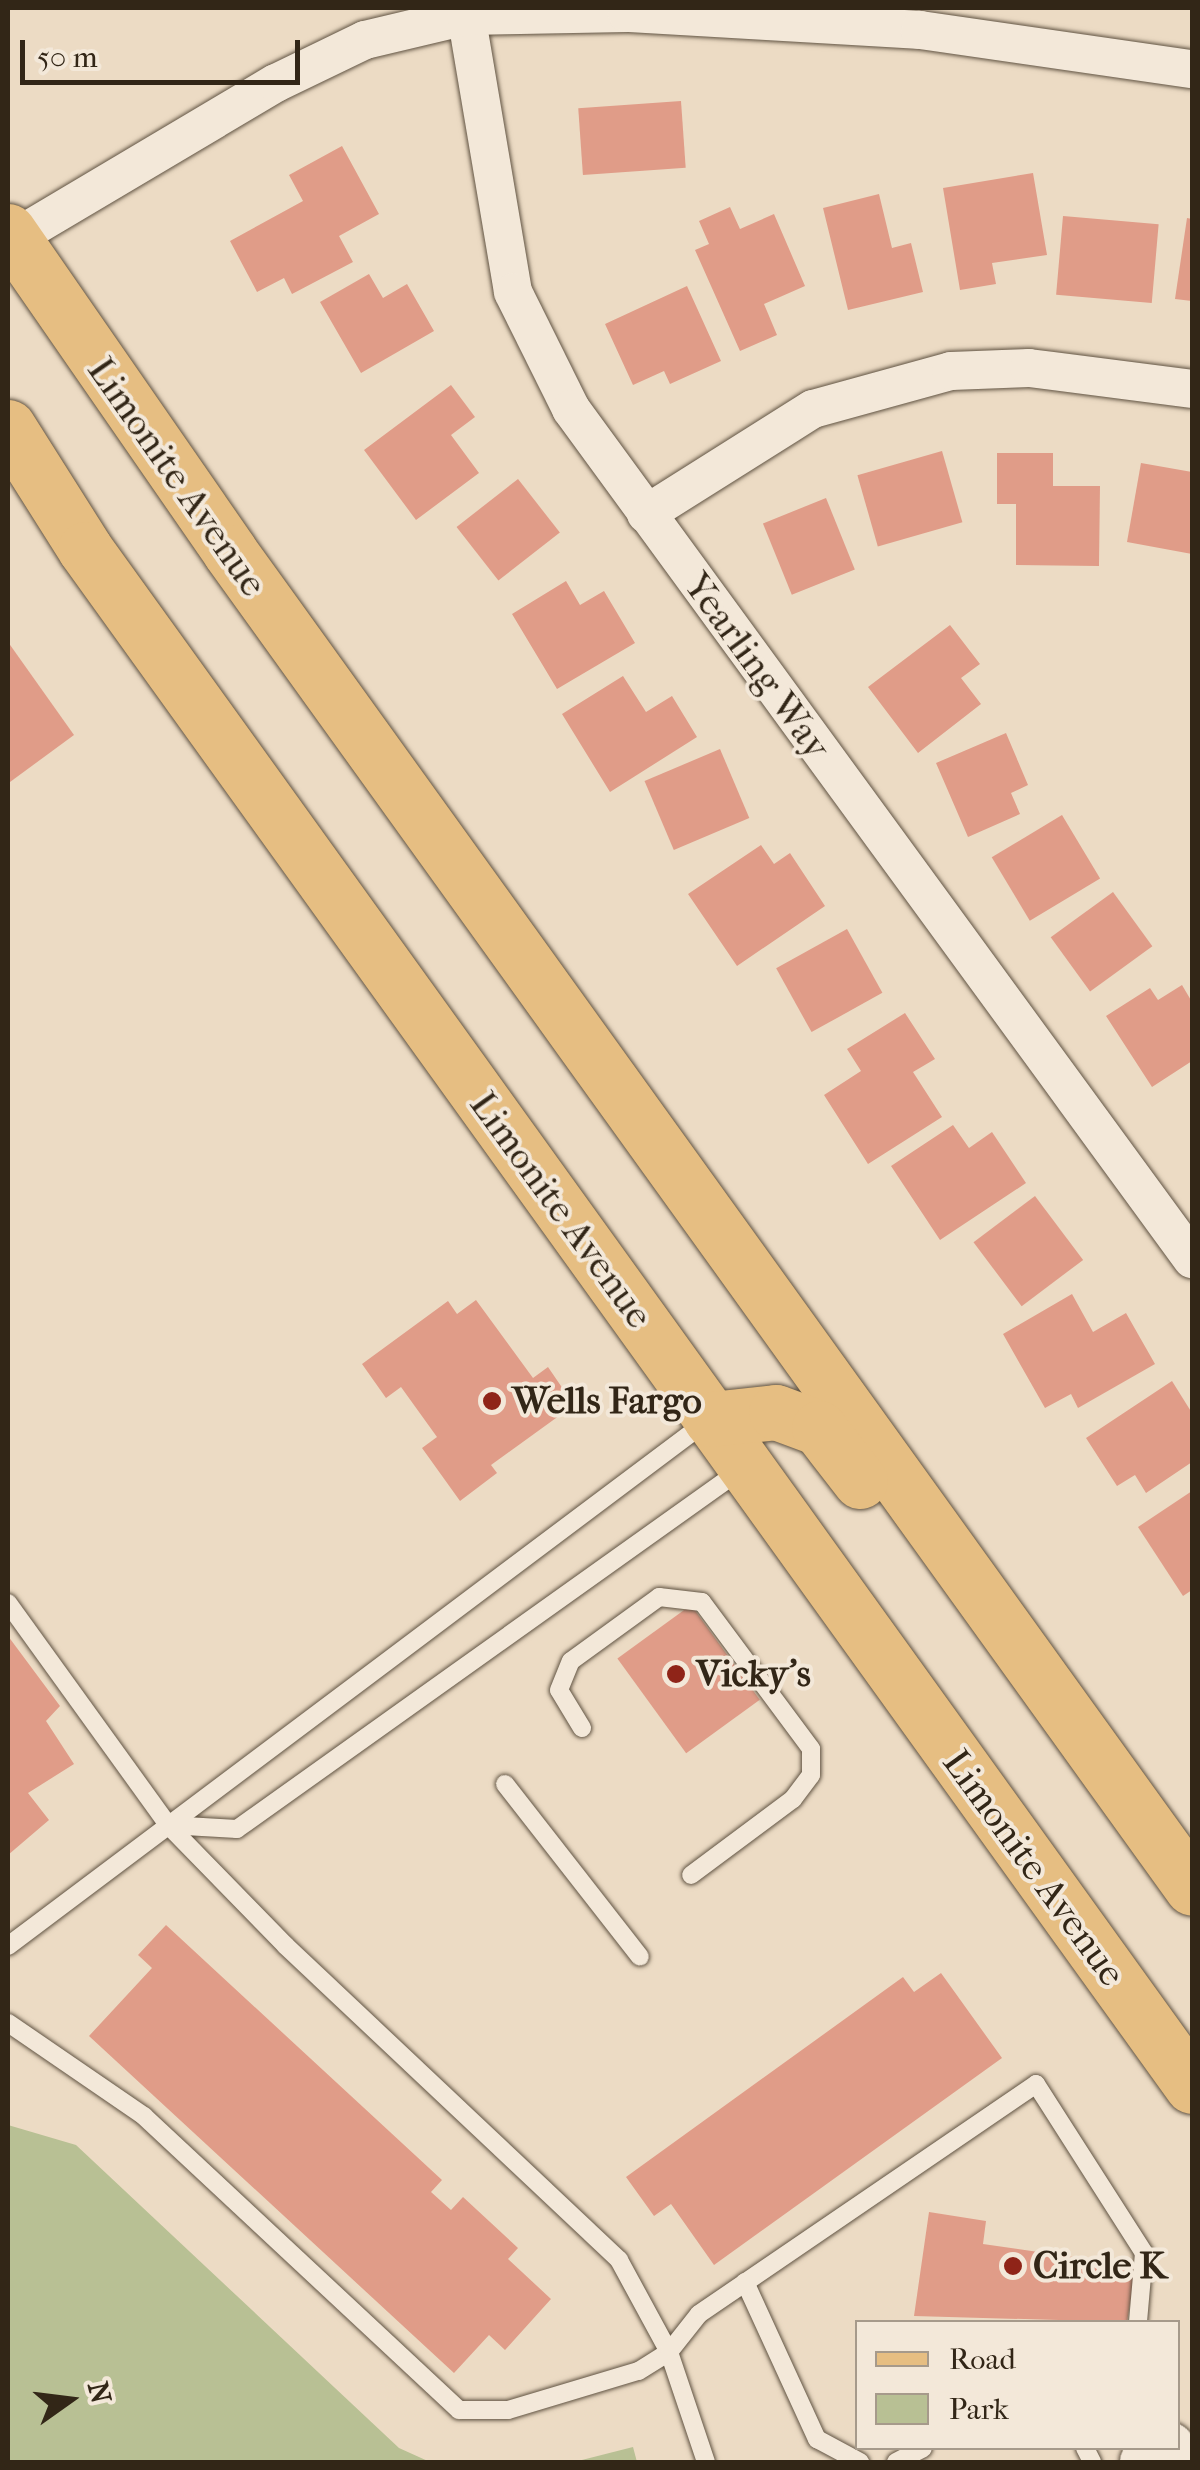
<!DOCTYPE html>
<style>
body{margin:0}
#map{position:relative;width:1200px;height:2470px;overflow:hidden;background:#ecdbc4;font-family:"IM FELL French Canon",serif}
div>[style]{position:absolute}
[style*='--x']{left:calc(var(--x)*1px);top:calc(var(--y)*1px);width:calc(var(--w)*1px);rotate:calc(var(--a)*1deg)}
.green>*{inset:0;background:#b8c094}
.building>*{inset:0;background:#e09c88;transform-origin:0 0}
.roads{filter:drop-shadow(0 0 2px #605342) drop-shadow(0 0 2px #605342)}
.service>*{height:18px;margin:-9px;padding:0 9px;transform-origin:9px;border-radius:9px;background:#f3e8d9}
.minor>*{height:38px;margin:-19px;padding:0 19px;transform-origin:19px;border-radius:19px;background:#f3e8d9}
.secondary>*{height:52px;margin:-26px;padding:0 26px;transform-origin:26px;border-radius:26px;background:#f3e8d9}
.primary>*{height:55px;margin:-27.5px;padding:0 27.5px;transform-origin:27.5px;border-radius:27.5px;background:#e6be82}
.dots>*{width:28px;height:28px;translate:-50% -50%;box-sizing:border-box;border:5px solid #f3e8d9;border-radius:50%}
span{translate:-50% -50%;white-space:nowrap;text-align:center;line-height:1.15;-webkit-text-stroke:8px #f3e8d9;paint-order:stroke}
.street-label{font-size:38px;color:#322617}
.poi-label{font-size:38px;color:#322617;font-weight:700}
.left{translate:0 -50%;text-align:left}
.frame{position:absolute;inset:0;border:10px solid #322617;pointer-events:none}
.legend{position:absolute;left:855px;top:2320px;width:325px;height:130px;box-sizing:border-box;background:#f3e8d9;border:2px solid #a69a8b;margin:0;padding:12px 18px;list-style:none;font-size:30px;color:#322617}
.legend li{display:flex;align-items:center;gap:20px;height:50px}
.legend b{width:50px;border:2px solid #a69a8b}
.north{position:absolute;left:20px;top:2350px;width:100px;height:100px;-webkit-text-stroke:8px #f3e8d9;paint-order:stroke;rotate:76deg;font-size:28px;font-weight:700;line-height:40px;text-align:center;color:#322617}
.north::after{content:'';display:block;margin:auto;width:35px;height:45px;background:#322617;clip-path:polygon(50% 0,100% 100%,50% 72%,0 100%)}
.scale{position:absolute;left:20px;top:40px;width:280px;height:45px;box-sizing:border-box;border:5px solid #322617;border-top:0;padding-left:12px;font-size:30px;line-height:35px;white-space:nowrap;color:#322617;-webkit-text-stroke:8px #f3e8d9;paint-order:stroke}
</style>
<div id="map">
<div class="green">
<i style="clip-path:polygon(8px 2125px,76px 2145px,399px 2448px,430px 2462px,8px 2462px)"></i>
<i style="clip-path:polygon(633px 2447px,637px 2462px,574px 2462px)"></i>
</div>
<div class="building">
<i style="left:681px;top:101px;width:67px;height:103px;rotate:86deg"></i>
<i style="clip-path:polygon(342px 146px,379px 214px,339px 236px,353px 262px,292px 294px,284px 278px,257px 292px,230px 241px,303px 201px,289px 175px)"></i>
<i style="clip-path:polygon(1033px 173px,1047px 255px,992px 263px,996px 284px,960px 290px,943px 188px)"></i>
<i style="clip-path:polygon(879px 194px,892px 248px,911px 243px,923px 292px,848px 310px,823px 208px)"></i>
<i style="clip-path:polygon(730px 207px,740px 229px,774px 214px,805px 286px,764px 304px,777px 335px,740px 351px,695px 250px,709px 244px,699px 221px)"></i>
<i style="left:1063px;top:216px;width:96px;height:79px;rotate:5deg"></i>
<i style="clip-path:polygon(1187px 218px,1192px 219px,1192px 301px,1175px 299px)"></i>
<i style="clip-path:polygon(369px 274px,383px 298px,407px 284px,434px 331px,361px 373px,320px 302px)"></i>
<i style="clip-path:polygon(687px 286px,721px 361px,670px 384px,664px 371px,633px 385px,605px 324px)"></i>
<i style="clip-path:polygon(451px 385px,475px 417px,451px 435px,479px 473px,416px 520px,364px 450px)"></i>
<i style="left:942px;top:451px;width:74px;height:88px;rotate:74deg"></i>
<i style="clip-path:polygon(997px 453px,1053px 453px,1053px 486px,1100px 486px,1099px 566px,1016px 565px,1016px 504px,997px 504px)"></i>
<i style="clip-path:polygon(1141px 463px,1192px 472px,1192px 554px,1127px 542px)"></i>
<i style="left:518px;top:479px;width:68px;height:78px;rotate:52deg"></i>
<i style="left:826px;top:498px;width:77px;height:68px;rotate:68deg"></i>
<i style="clip-path:polygon(566px 581px,580px 605px,604px 591px,635px 643px,557px 689px,512px 614px)"></i>
<i style="clip-path:polygon(950px 625px,980px 664px,961px 678px,981px 704px,918px 753px,868px 687px)"></i>
<i style="clip-path:polygon(8px 642px,74px 735px,10px 782px,8px 779px)"></i>
<i style="clip-path:polygon(623px 676px,646px 712px,672px 696px,697px 737px,610px 792px,562px 714px)"></i>
<i style="clip-path:polygon(1006px 733px,1028px 785px,1011px 793px,1020px 814px,968px 837px,936px 763px)"></i>
<i style="left:720px;top:749px;width:75px;height:82px;rotate:67deg"></i>
<i style="left:1062px;top:815px;width:74px;height:82px;rotate:59deg"></i>
<i style="clip-path:polygon(761px 845px,774px 864px,790px 853px,825px 906px,737px 966px,688px 894px)"></i>
<i style="left:1113px;top:892px;width:67px;height:77px;rotate:54deg"></i>
<i style="left:847px;top:929px;width:73px;height:81px;rotate:61deg"></i>
<i style="clip-path:polygon(1182px 985px,1192px 1002px,1192px 1061px,1152px 1087px,1106px 1016px,1150px 988px,1158px 1000px)"></i>
<i style="clip-path:polygon(905px 1013px,935px 1059px,913px 1072px,942px 1117px,868px 1164px,824px 1095px,861px 1071px,847px 1049px)"></i>
<i style="clip-path:polygon(953px 1125px,969px 1148px,992px 1132px,1026px 1183px,940px 1240px,891px 1166px)"></i>
<i style="left:1035px;top:1196px;width:80px;height:77px;rotate:53deg"></i>
<i style="clip-path:polygon(1072px 1294px,1093px 1332px,1126px 1313px,1155px 1364px,1078px 1408px,1071px 1394px,1045px 1408px,1003px 1334px)"></i>
<i style="clip-path:polygon(476px 1300px,533px 1378px,548px 1367px,574px 1405px,491px 1465px,497px 1473px,460px 1501px,422px 1448px,437px 1437px,401px 1387px,386px 1398px,362px 1364px,448px 1301px,457px 1314px)"></i>
<i style="clip-path:polygon(1172px 1381px,1192px 1413px,1192px 1462px,1146px 1493px,1135px 1475px,1117px 1486px,1086px 1438px)"></i>
<i style="clip-path:polygon(1192px 1491px,1192px 1590px,1183px 1596px,1138px 1527px)"></i>
<i style="left:691px;top:1605px;width:117px;height:91px;rotate:54deg"></i>
<i style="clip-path:polygon(8px 1636px,60px 1706px,46px 1721px,74px 1764px,28px 1793px,49px 1820px,8px 1855px)"></i>
<i style="clip-path:polygon(166px 1925px,442px 2180px,431px 2192px,451px 2210px,463px 2197px,518px 2248px,508px 2259px,551px 2299px,505px 2350px,489px 2335px,454px 2373px,89px 2036px,152px 1968px,138px 1955px)"></i>
<i style="clip-path:polygon(941px 1973px,1002px 2058px,714px 2265px,671px 2204px,654px 2216px,626px 2177px,903px 1977px,914px 1992px)"></i>
<i style="clip-path:polygon(929px 2212px,986px 2221px,983px 2244px,1136px 2266px,1127px 2322px,914px 2316px)"></i>
</div>
<div class="roads">
<div class="service">
<i style="--x:8;--y:1603;--w:274;--a:54.2"></i>
<i style="--x:168;--y:1825;--w:169;--a:45.7"></i>
<i style="--x:286;--y:1946;--w:458;--a:43.3"></i>
<i style="--x:619;--y:2260;--w:105;--a:61.5"></i>
<i style="--x:669;--y:2352;--w:36;--a:148"></i>
<i style="--x:638;--y:2371;--w:136;--a:163.3"></i>
<i style="--x:508;--y:2410;--w:49;--a:180"></i>
<i style="--x:459;--y:2410;--w:431;--a:-137"></i>
<i style="--x:144;--y:2116;--w:165;--a:-145.6"></i>
<i style="--x:582;--y:1728;--w:44;--a:-121.2"></i>
<i style="--x:559;--y:1690;--w:31;--a:-68"></i>
<i style="--x:571;--y:1661;--w:109;--a:-36"></i>
<i style="--x:659;--y:1597;--w:43;--a:6.6"></i>
<i style="--x:702;--y:1602;--w:183;--a:53.4"></i>
<i style="--x:811;--y:1749;--w:26;--a:90"></i>
<i style="--x:811;--y:1775;--w:30;--a:127"></i>
<i style="--x:793;--y:1799;--w:127;--a:143.3"></i>
<i style="--x:505;--y:1784;--w:219;--a:52"></i>
<i style="--x:168;--y:1825;--w:69;--a:3.3"></i>
<i style="--x:237;--y:1829;--w:620;--a:-35.48"></i>
<i style="--x:8;--y:1946;--w:873;--a:-36.9"></i>
<i style="--x:745;--y:2282;--w:173;--a:65.4"></i>
<i style="--x:817;--y:2439;--w:49;--a:28.1"></i>
<i style="--x:1085;--y:2448;--w:16;--a:63"></i>
<i style="--x:706;--y:2462;--w:116;--a:-108.6"></i>
<i style="--x:669;--y:2352;--w:48;--a:-51.7"></i>
<i style="--x:699;--y:2314;--w:408;--a:-34.3"></i>
<i style="--x:1036;--y:2084;--w:201;--a:57.4"></i>
<i style="--x:1144;--y:2253;--w:69;--a:95"></i>
<i style="--x:896;--y:2462;--w:30;--a:-27"></i>
</div>
<div class="minor">
<i style="--x:465;--y:8;--w:288;--a:80.4"></i>
<i style="--x:513;--y:292;--w:131;--a:63.6"></i>
<i style="--x:571;--y:409;--w:1053;--a:53.85"></i>
<i style="--x:8;--y:242;--w:312;--a:-30.7"></i>
<i style="--x:276;--y:83;--w:99;--a:-25.8"></i>
<i style="--x:365;--y:40;--w:104;--a:-13.4"></i>
<i style="--x:466;--y:16;--w:161;--a:-1.1"></i>
<i style="--x:627;--y:13;--w:293;--a:3.3"></i>
<i style="--x:920;--y:30;--w:275;--a:8.2"></i>
<i style="--x:646;--y:514;--w:197;--a:-32.2"></i>
<i style="--x:813;--y:409;--w:143;--a:-15.4"></i>
<i style="--x:951;--y:371;--w:78;--a:-2.2"></i>
<i style="--x:1029;--y:368;--w:164;--a:7.3"></i>
</div>
<div class="secondary">
<i style="--x:1146;--y:2462;--w:27;--a:-31"></i>
</div>
<div class="primary">
<i style="--x:8;--y:231;--w:390;--a:55.3"></i>
<i style="--x:230;--y:552;--w:1646;--a:54.24"></i>
<i style="--x:8;--y:427;--w:144;--a:57.7"></i>
<i style="--x:85;--y:549;--w:1894;--a:54.24"></i>
<i style="--x:711;--y:1419;--w:65;--a:-6.1"></i>
<i style="--x:776;--y:1412;--w:46;--a:20.4"></i>
<i style="--x:819;--y:1428;--w:67;--a:52.3"></i>
</div>
</div>
<div class="dots">
<i style="left:492px;top:1401px;background:#8f2418"></i>
<i style="left:676px;top:1674px;background:#8f2418"></i>
<i style="left:1013px;top:2266px;background:#8f2418"></i>
</div>
<div class="street-label">
<span style="left:177px;top:477px;rotate:55deg">Limonite Avenue</span>
<span style="left:757px;top:666px;rotate:54deg">Yearling Way</span>
<span style="left:561px;top:1210px;rotate:54deg">Limonite Avenue</span>
<span style="left:1034px;top:1868px;rotate:54deg">Limonite Avenue</span>
</div>
<div class="poi-label">
<span class="left" style="left:512px;top:1401px">Wells Fargo</span>
<span class="left" style="left:696px;top:1674px">Vicky's</span>
<span class="left" style="left:1033px;top:2266px">Circle K</span>
</div>
<div class="frame"></div>
<ul class="legend">
<li><b style="height:12px;background:#e6be82"></b>Road</li>
<li><b style="height:28px;background:#b8c094"></b>Park</li>
</ul>
<div class="north">N</div>
<div class="scale">50 m</div>
</div>
